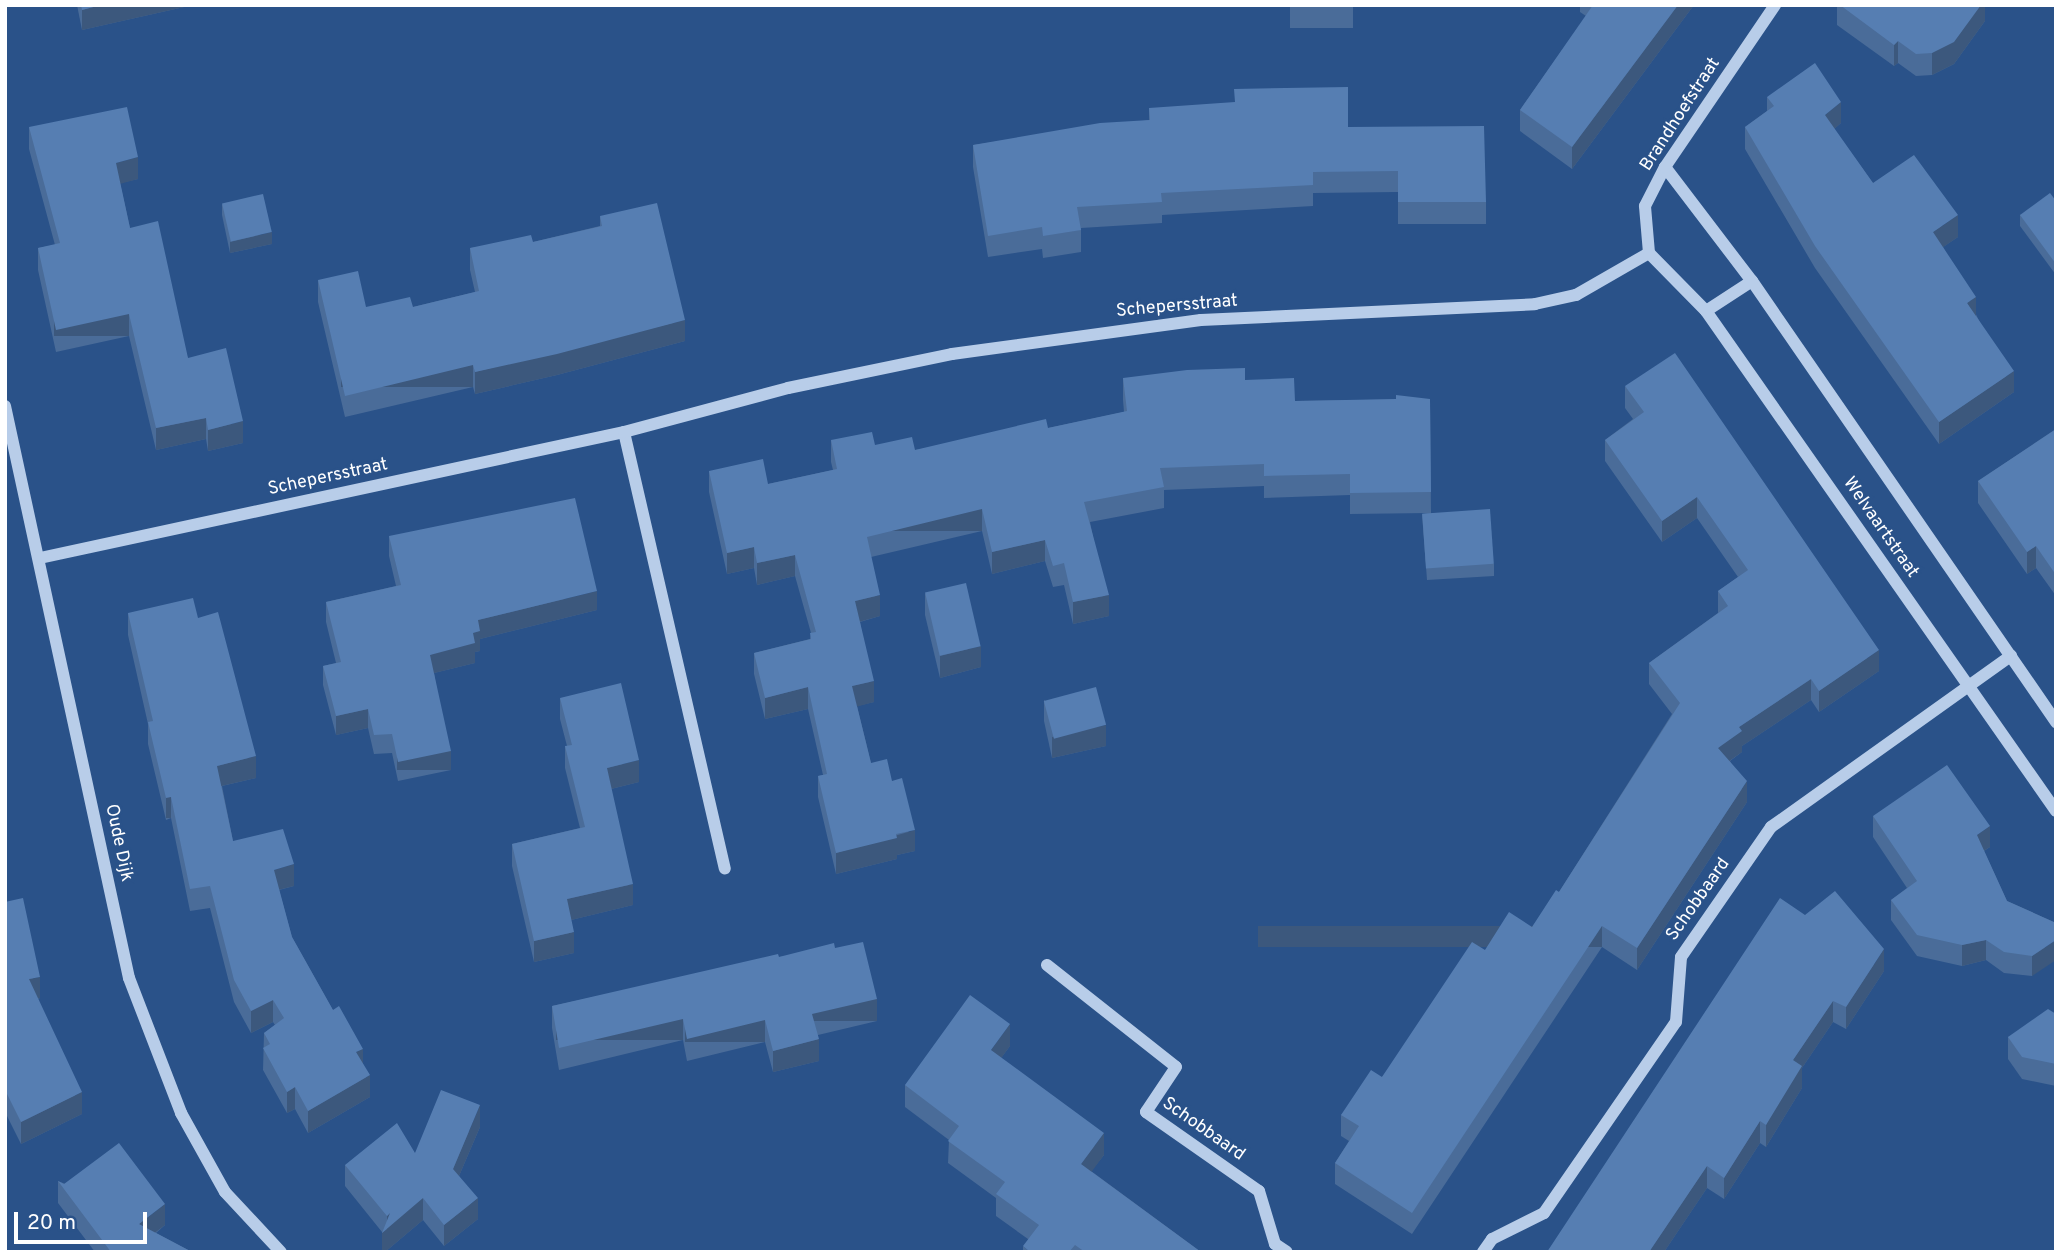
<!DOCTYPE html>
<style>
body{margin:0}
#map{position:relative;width:2061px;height:1257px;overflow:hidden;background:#2a5289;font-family:Overpass,sans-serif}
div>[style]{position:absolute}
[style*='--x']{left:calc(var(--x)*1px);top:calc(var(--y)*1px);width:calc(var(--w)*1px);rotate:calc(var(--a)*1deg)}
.minor>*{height:12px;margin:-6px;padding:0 6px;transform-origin:6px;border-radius:6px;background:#b8cde9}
.wall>*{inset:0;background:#4a6c99;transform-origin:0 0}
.shaded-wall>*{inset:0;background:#3c587d;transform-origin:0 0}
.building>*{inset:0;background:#567eb2;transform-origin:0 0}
span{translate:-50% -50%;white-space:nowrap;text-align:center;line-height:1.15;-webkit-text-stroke:5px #2a5289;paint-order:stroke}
.street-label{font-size:18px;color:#fff}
.frame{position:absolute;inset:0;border:7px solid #fff;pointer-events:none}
.scale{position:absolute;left:14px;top:1212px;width:133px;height:32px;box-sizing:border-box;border:4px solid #fff;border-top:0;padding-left:9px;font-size:21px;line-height:24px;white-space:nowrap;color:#fff;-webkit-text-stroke:5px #2a5289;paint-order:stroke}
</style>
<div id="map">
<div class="minor">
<i style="--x:1665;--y:167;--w:143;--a:52.7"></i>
<i style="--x:1752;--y:281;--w:536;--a:55.42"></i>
<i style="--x:1649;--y:253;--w:47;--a:-94.9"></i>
<i style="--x:1645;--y:206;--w:44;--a:-62.9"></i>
<i style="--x:1665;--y:167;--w:196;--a:-55.8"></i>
<i style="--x:1706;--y:311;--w:55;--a:-33.1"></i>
<i style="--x:5;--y:406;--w:585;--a:77.77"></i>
<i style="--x:129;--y:978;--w:145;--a:68.9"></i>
<i style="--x:181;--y:1113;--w:90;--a:60.9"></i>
<i style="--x:225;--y:1192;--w:82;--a:47"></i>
<i style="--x:624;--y:432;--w:448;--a:77"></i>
<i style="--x:40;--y:558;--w:597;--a:-12.18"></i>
<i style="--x:624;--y:432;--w:170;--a:-15"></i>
<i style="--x:788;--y:388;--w:167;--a:-11.7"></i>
<i style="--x:952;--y:354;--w:251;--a:-7.8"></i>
<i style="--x:1201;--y:320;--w:334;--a:-2.7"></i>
<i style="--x:1535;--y:304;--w:42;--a:-12.4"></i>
<i style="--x:1576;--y:295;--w:84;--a:-29.9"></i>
<i style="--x:1649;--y:253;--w:81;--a:45.5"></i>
<i style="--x:1706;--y:311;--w:610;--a:55.01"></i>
<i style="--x:1047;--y:965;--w:164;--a:38.3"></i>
<i style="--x:1176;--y:1067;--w:54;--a:123.7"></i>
<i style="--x:1146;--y:1112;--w:138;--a:35"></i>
<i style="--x:1259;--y:1191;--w:55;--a:73.2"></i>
<i style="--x:1275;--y:1244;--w:14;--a:34"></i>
<i style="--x:1483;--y:1252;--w:16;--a:-55"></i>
<i style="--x:1492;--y:1239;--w:58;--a:-26.6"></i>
<i style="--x:1544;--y:1213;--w:232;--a:-55.4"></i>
<i style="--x:1676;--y:1022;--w:65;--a:-85.6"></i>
<i style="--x:1681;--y:957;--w:158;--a:-55.3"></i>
<i style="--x:1771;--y:827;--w:295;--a:-35.5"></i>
</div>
<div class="wall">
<i style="clip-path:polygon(77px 5px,193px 5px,82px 30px)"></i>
<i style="left:1290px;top:5px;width:63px;height:23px"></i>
<i style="clip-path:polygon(1580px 5px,1694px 5px,1572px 169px,1520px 131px,1520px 110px,1586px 16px,1580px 12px)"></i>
<i style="clip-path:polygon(1837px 5px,1985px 5px,1985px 21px,1954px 64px,1932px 75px,1916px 76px,1898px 63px,1894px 66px,1837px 25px)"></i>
<i style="clip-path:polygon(1767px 97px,1841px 123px,1834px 129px,1873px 183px,1958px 237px,1943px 247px,2014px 392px,1939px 444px,1815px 268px,1745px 149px,1745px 127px,1767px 111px)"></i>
<i style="clip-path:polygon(1149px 108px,1348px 127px,1486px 202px,1486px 224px,1398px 224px,1398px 192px,1313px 193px,1313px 206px,1162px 215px,1162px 223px,1081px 228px,1081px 252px,1043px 258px,1042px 249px,988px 257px,973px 167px,973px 145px,1149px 120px)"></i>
<i style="clip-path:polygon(29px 127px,138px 179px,120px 183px,130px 228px,188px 358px,243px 443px,208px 451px,206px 439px,156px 450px,129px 336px,56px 352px,38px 270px,38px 248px,55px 245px,29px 149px)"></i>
<i style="clip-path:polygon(2056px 201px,2056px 275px,2020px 226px,2020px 215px)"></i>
<i style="clip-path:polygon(222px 204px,272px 244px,230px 253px,222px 215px)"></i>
<i style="clip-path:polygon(600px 216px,685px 341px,557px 375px,475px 394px,473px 387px,345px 417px,318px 302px,318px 280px,366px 307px,413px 307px,475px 292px,470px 270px,470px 248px,533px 242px,600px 226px)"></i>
<i style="clip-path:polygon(1123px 378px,1245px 380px,1295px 401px,1430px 399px,1431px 513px,1494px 564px,1494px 576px,1427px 580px,1422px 514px,1429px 513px,1350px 514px,1350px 495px,1264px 498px,1264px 486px,1164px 490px,1164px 508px,1090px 522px,1109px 616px,1073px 624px,1064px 585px,1053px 587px,1045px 561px,992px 574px,982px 531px,871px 557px,880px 616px,860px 622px,874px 702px,857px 706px,871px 763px,892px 781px,915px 851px,897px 855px,897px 859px,836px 874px,818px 797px,818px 776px,823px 775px,808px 709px,765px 719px,754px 674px,754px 653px,810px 639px,811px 633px,795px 576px,757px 585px,754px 568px,727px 574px,709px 492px,709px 471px,768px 484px,833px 470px,831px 462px,831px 440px,915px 450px,1048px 428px,1124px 412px,1123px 400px)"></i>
<i style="clip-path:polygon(1625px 386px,1879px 671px,1819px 712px,1811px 700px,1742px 746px,1742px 752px,1730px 761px,1747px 802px,1637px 970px,1602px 947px,1412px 1234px,1335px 1184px,1335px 1163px,1349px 1141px,1341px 1136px,1341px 1115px,1382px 1077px,1485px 950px,1532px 927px,1559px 892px,1672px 714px,1649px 684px,1649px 663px,1718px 613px,1718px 591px,1738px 577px,1697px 518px,1662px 542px,1605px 461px,1605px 440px,1633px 419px,1625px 408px)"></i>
<i style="clip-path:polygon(2056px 429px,2056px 596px,2036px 568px,2027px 574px,1978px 503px,1978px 481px)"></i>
<i style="clip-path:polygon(389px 536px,597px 610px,480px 639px,480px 651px,475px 652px,475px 663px,434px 673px,451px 770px,398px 781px,392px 753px,374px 754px,368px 728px,336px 735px,323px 685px,323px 666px,336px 663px,326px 622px,326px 602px,396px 586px,389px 556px)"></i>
<i style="clip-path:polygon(925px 593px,981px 667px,940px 678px,925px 615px)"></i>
<i style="clip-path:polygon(128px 613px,198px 618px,256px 778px,222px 786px,233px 841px,294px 886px,279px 890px,292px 937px,363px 1064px,370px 1097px,308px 1133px,295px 1109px,287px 1113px,263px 1070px,264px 1033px,275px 1025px,273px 1022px,251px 1033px,234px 1002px,210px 908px,190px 911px,171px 818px,166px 820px,148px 744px,148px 724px,128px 635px)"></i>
<i style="clip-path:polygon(560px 698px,639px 782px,611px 789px,633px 905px,571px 920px,574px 953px,534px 962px,512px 866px,512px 844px,580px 828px,565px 768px,565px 746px,567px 746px,560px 719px)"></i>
<i style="clip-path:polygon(1044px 700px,1106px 746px,1052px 758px,1044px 721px)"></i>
<i style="clip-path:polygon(1873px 816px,1990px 847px,1984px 851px,2007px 901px,2056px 923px,2032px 976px,2004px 973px,1986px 960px,1962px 966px,1917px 956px,1891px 920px,1891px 900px,1907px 888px,1873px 837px)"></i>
<i style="clip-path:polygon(5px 902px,40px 998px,38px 999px,82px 1114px,21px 1144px,5px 1112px)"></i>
<i style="clip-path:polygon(1805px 915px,1884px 971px,1846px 1029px,1833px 1022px,1802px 1068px,1802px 1088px,1766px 1147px,1760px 1143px,1724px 1199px,1707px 1188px,1664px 1252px,1547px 1252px)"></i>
<i style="clip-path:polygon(835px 948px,877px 1021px,818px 1035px,819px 1061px,773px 1072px,765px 1042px,687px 1061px,683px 1040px,559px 1070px,552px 1028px,552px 1006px,779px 957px)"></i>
<i style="clip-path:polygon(2056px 1014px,2056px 1086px,2022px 1079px,2008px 1059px,2008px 1037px)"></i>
<i style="clip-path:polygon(1010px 1046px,1001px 1058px,1104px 1155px,1091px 1171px,1201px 1252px,1030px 1252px,1028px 1239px,996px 1216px,996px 1198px,948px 1163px,949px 1140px,905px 1107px,905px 1085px)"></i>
<i style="clip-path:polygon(480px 1127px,459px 1176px,478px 1219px,444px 1246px,423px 1220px,385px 1252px,382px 1252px,382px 1232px,345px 1186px,345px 1165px,415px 1153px)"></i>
<i style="clip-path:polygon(58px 1181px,165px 1225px,156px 1233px,192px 1252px,95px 1252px,58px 1203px)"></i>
<i style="clip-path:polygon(1023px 1246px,1030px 1252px,1023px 1252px)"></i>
</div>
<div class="shaded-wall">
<i style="clip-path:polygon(101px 5px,193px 5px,82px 30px,82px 10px)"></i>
<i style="clip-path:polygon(1678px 5px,1694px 5px,1572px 169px,1572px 147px)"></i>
<i style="clip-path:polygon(1981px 5px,1985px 5px,1985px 21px,1954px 64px,1932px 75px,1932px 53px)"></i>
<i style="clip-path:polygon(1898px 41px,1898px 63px,1894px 66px,1894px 45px)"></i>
<i style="clip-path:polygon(1841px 102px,1841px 123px,1825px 137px,1825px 115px)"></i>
<i style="clip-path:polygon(138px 157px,138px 179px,116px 185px,116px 163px)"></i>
<i style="clip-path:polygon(1958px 215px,1958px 237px,1933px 254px,1933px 232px)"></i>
<i style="clip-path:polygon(272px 232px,272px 244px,230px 253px,230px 242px)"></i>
<i style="clip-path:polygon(1976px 297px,1976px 319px,1967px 303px)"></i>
<i style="left:129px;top:314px;width:22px;height:75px;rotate:90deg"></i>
<i style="clip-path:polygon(685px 320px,685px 341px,557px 375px,475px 394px,475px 372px)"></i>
<i style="left:473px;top:365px;width:22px;height:132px;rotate:90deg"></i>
<i style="clip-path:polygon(2014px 371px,2014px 392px,1939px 444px,1939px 422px)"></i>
<i style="clip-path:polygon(206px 418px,206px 439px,156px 450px,156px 428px)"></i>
<i style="clip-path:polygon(243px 421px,243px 443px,208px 451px,208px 430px)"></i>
<i style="clip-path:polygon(1697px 497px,1697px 518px,1662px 542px,1662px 521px)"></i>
<i style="left:982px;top:509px;width:22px;height:118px;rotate:90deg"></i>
<i style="clip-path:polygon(1045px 540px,1045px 561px,992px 574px,992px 552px)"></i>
<i style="clip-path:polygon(2036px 546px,2036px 568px,2027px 574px,2027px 552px)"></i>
<i style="clip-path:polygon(754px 547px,754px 568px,727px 574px,727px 553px)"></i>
<i style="clip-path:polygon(795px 555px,795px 576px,757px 585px,757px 563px)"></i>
<i style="clip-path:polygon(597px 591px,597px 610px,480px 639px,480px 651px,475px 652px,475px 663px,430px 674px,430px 655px,473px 633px,478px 620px)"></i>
<i style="clip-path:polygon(880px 595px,880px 616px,855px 623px,855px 601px)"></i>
<i style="clip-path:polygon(1109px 595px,1109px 616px,1073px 624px,1073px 602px)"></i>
<i style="clip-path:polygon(981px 646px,981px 667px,940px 678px,940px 656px)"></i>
<i style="clip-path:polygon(1879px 650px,1879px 671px,1819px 712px,1819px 691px)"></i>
<i style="clip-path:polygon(1811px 679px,1811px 700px,1742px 746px,1742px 752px,1718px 769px,1718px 748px,1739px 727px)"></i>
<i style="clip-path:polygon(874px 681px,874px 702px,852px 708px,852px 686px)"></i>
<i style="clip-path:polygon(808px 687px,808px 709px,765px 719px,765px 698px)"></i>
<i style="clip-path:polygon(368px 709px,368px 728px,336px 735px,336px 716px)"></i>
<i style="clip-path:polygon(1106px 725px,1106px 746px,1052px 758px,1052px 737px)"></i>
<i style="left:451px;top:751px;width:19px;height:54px;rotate:90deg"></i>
<i style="clip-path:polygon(256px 756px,256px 778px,217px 787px,217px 766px)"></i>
<i style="clip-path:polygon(639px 760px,639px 782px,607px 790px,607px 768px)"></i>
<i style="clip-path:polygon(1747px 781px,1747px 802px,1637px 970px,1637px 948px)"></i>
<i style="left:171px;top:797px;width:21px;height:5px;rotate:90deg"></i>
<i style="clip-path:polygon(1990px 826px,1990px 847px,1977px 855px,1977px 835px)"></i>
<i style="clip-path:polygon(915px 830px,915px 851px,897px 855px,897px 859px,836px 874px,836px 853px)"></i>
<i style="clip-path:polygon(294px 864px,294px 886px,274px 891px,274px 870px)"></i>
<i style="clip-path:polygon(633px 884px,633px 905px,567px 921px,567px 899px)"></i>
<i style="left:1602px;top:926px;width:21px;height:344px;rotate:90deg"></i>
<i style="clip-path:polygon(574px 932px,574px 953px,534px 962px,534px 941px)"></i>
<i style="clip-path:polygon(1986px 940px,1986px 960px,1962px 966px,1962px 945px)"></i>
<i style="clip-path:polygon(2056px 940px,2056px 960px,2032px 976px,2032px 956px)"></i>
<i style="clip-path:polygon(1884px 949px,1884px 971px,1846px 1029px,1846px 1007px)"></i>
<i style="clip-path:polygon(40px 977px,40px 998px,29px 1001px,29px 979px)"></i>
<i style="left:877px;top:999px;width:22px;height:67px;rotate:90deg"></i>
<i style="clip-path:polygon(273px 1000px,273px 1022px,251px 1033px,251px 1011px)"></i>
<i style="clip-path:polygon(1833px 1001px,1833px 1022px,1802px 1068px,1802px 1088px,1766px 1147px,1766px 1125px,1793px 1060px)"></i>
<i style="left:683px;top:1019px;width:21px;height:127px;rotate:90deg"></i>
<i style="left:765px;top:1020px;width:22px;height:80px;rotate:90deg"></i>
<i style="clip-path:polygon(1010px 1024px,1010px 1046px,991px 1072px,991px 1050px)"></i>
<i style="clip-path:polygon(819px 1039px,819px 1061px,773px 1072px,773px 1051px)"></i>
<i style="clip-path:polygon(363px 1049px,363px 1071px,356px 1052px)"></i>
<i style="clip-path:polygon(370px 1075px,370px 1097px,308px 1133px,308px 1111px)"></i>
<i style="clip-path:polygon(295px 1087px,295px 1109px,287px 1113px,287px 1092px)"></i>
<i style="clip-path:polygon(82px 1092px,82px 1114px,21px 1144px,21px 1122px)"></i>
<i style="clip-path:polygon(480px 1105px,480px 1127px,453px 1190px,453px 1169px)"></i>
<i style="clip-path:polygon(1760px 1121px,1760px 1143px,1724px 1199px,1724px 1178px)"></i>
<i style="clip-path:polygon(1104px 1133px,1104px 1155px,1081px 1186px,1081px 1164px)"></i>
<i style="clip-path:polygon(1707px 1166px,1707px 1188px,1664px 1252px,1649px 1252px)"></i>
<i style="clip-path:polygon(423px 1198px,423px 1220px,385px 1252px,382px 1252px,382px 1233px,387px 1229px,387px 1216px,390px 1213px)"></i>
<i style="clip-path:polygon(478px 1198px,478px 1219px,444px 1246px,444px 1225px)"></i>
<i style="clip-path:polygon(165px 1204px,165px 1225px,139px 1245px,139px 1224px)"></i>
</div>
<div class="building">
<i style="clip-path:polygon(81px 5px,101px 5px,82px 10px)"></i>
<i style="clip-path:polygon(1593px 5px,1678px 5px,1572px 147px,1520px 110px)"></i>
<i style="clip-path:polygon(1840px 5px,1981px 5px,1954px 42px,1932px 53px,1916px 54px,1898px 41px,1894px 45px)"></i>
<i style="clip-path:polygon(1815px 63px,1841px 102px,1825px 115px,1873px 183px,1914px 155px,1958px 215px,1933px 232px,1976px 297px,1967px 303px,2014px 371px,1939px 422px,1815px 246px,1745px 127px,1774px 106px,1767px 97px)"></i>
<i style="clip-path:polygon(1348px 87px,1348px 127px,1484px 126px,1486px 202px,1398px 202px,1398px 171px,1313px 172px,1313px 185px,1161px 193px,1162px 202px,1077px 207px,1081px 230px,1043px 236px,1042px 227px,988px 236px,973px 145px,1100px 123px,1150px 120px,1149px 108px,1235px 102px,1234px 89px)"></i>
<i style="clip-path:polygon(127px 107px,138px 157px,116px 163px,130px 228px,158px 221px,188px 358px,226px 348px,243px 421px,208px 430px,206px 418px,156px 428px,129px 314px,56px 330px,38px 248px,60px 243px,29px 127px)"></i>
<i style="clip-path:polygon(2050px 193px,2056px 201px,2056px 264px,2020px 215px)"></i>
<i style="left:263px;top:194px;width:39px;height:42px;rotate:77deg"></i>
<i style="clip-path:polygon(657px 203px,685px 320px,557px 354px,475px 372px,473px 365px,345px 396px,318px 280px,358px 271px,366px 307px,410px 297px,413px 307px,479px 291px,470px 248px,531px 235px,533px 242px,602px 226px,600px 216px)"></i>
<i style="clip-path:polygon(1675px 353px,1879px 650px,1819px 691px,1811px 679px,1739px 727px,1742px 731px,1718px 748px,1747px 781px,1637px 948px,1602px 926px,1412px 1213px,1335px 1163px,1359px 1126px,1341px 1115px,1371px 1070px,1382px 1077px,1472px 942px,1485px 950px,1509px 912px,1532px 927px,1556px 890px,1559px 892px,1680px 703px,1649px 663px,1728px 606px,1718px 591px,1748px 570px,1697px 497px,1662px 521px,1605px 440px,1644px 412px,1625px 386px)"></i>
<i style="clip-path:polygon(1245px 368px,1245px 380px,1294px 378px,1295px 401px,1396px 399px,1396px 395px,1430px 399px,1431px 492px,1350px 493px,1350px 474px,1264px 476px,1264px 464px,1160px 468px,1164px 487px,1084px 502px,1109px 595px,1073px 602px,1064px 563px,1053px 566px,1045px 540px,992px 552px,982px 509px,867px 537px,880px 595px,855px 601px,874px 681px,852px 686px,871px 763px,887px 759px,892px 781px,902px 778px,915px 830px,896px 834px,897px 838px,836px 853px,818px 776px,827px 774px,808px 687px,765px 698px,754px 653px,811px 639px,810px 633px,816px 632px,795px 555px,757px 563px,754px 547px,727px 553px,709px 471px,763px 459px,768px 484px,837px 469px,831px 440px,872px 432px,875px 445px,912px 437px,915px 450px,1046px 419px,1048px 428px,1127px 411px,1123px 378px,1187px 370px)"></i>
<i style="clip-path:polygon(2056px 429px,2056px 575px,2036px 546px,2027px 552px,1978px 481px)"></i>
<i style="clip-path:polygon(575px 498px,597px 591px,478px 620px,480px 631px,473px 633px,475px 643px,430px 655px,451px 751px,398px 762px,392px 734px,374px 735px,368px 709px,336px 716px,323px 666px,341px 662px,326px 602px,401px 585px,389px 536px)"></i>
<i style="left:1490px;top:509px;width:55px;height:68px;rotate:86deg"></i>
<i style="left:966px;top:583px;width:65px;height:42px;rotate:77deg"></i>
<i style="clip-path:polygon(193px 598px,198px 618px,218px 612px,256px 756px,217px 766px,233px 841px,283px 829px,294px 864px,274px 870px,292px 937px,333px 1010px,339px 1006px,363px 1049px,356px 1052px,370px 1075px,308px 1111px,295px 1087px,287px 1092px,263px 1048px,270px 1044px,264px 1033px,284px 1018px,273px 1000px,251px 1011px,234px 980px,210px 886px,190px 889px,171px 797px,166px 798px,148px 722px,153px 721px,128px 613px)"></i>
<i style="clip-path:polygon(621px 683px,639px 760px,607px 768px,633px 884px,567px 899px,574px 932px,534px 941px,512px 844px,585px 827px,565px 746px,572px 745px,560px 698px)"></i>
<i style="left:1096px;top:687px;width:39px;height:54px;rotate:75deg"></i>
<i style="clip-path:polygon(1947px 765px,1990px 826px,1977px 835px,2007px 901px,2056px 923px,2056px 940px,2032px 956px,2004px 952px,1986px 940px,1962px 945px,1917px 935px,1891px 900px,1917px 881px,1873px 816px)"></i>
<i style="clip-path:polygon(1835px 891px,1884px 949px,1846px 1007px,1833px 1001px,1793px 1060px,1802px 1066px,1766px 1125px,1760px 1121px,1724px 1178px,1707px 1166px,1649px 1252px,1547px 1252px,1780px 898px,1805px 915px)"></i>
<i style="clip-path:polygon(23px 898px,40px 977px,29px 979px,82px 1092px,21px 1122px,5px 1090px,5px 902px)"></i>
<i style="clip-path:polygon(863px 942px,877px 999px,812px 1014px,819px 1039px,773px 1051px,765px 1020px,687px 1039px,683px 1019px,559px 1048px,552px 1006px,778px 954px,779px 957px,834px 943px,835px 948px)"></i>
<i style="clip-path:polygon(970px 995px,1010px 1024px,991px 1050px,1104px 1133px,1081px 1164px,1201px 1252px,1085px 1252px,1075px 1245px,1069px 1252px,1030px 1252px,1023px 1246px,1039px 1225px,996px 1194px,1005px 1182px,948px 1141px,959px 1126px,905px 1085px)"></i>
<i style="clip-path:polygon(2048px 1009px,2056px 1014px,2056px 1064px,2022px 1057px,2008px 1037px)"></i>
<i style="clip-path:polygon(441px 1090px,480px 1105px,453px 1169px,478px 1198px,444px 1225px,423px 1198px,382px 1233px,390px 1213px,387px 1216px,345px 1165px,397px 1123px,415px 1153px)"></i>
<i style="clip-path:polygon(119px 1143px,165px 1204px,139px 1224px,192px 1252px,111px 1252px,58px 1181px,64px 1184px)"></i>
</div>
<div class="street-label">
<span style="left:1681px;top:115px;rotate:-57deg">Brandhoefstraat</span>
<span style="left:1177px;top:307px;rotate:-5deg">Schepersstraat</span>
<span style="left:328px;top:478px;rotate:-12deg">Schepersstraat</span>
<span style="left:1880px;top:528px;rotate:55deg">Welvaartstraat</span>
<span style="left:118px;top:843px;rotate:78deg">Oude Dijk</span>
<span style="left:1699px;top:900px;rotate:-55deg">Schobbaard</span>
<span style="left:1203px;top:1130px;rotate:35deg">Schobbaard</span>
</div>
<div class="frame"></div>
<div class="scale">20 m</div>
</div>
